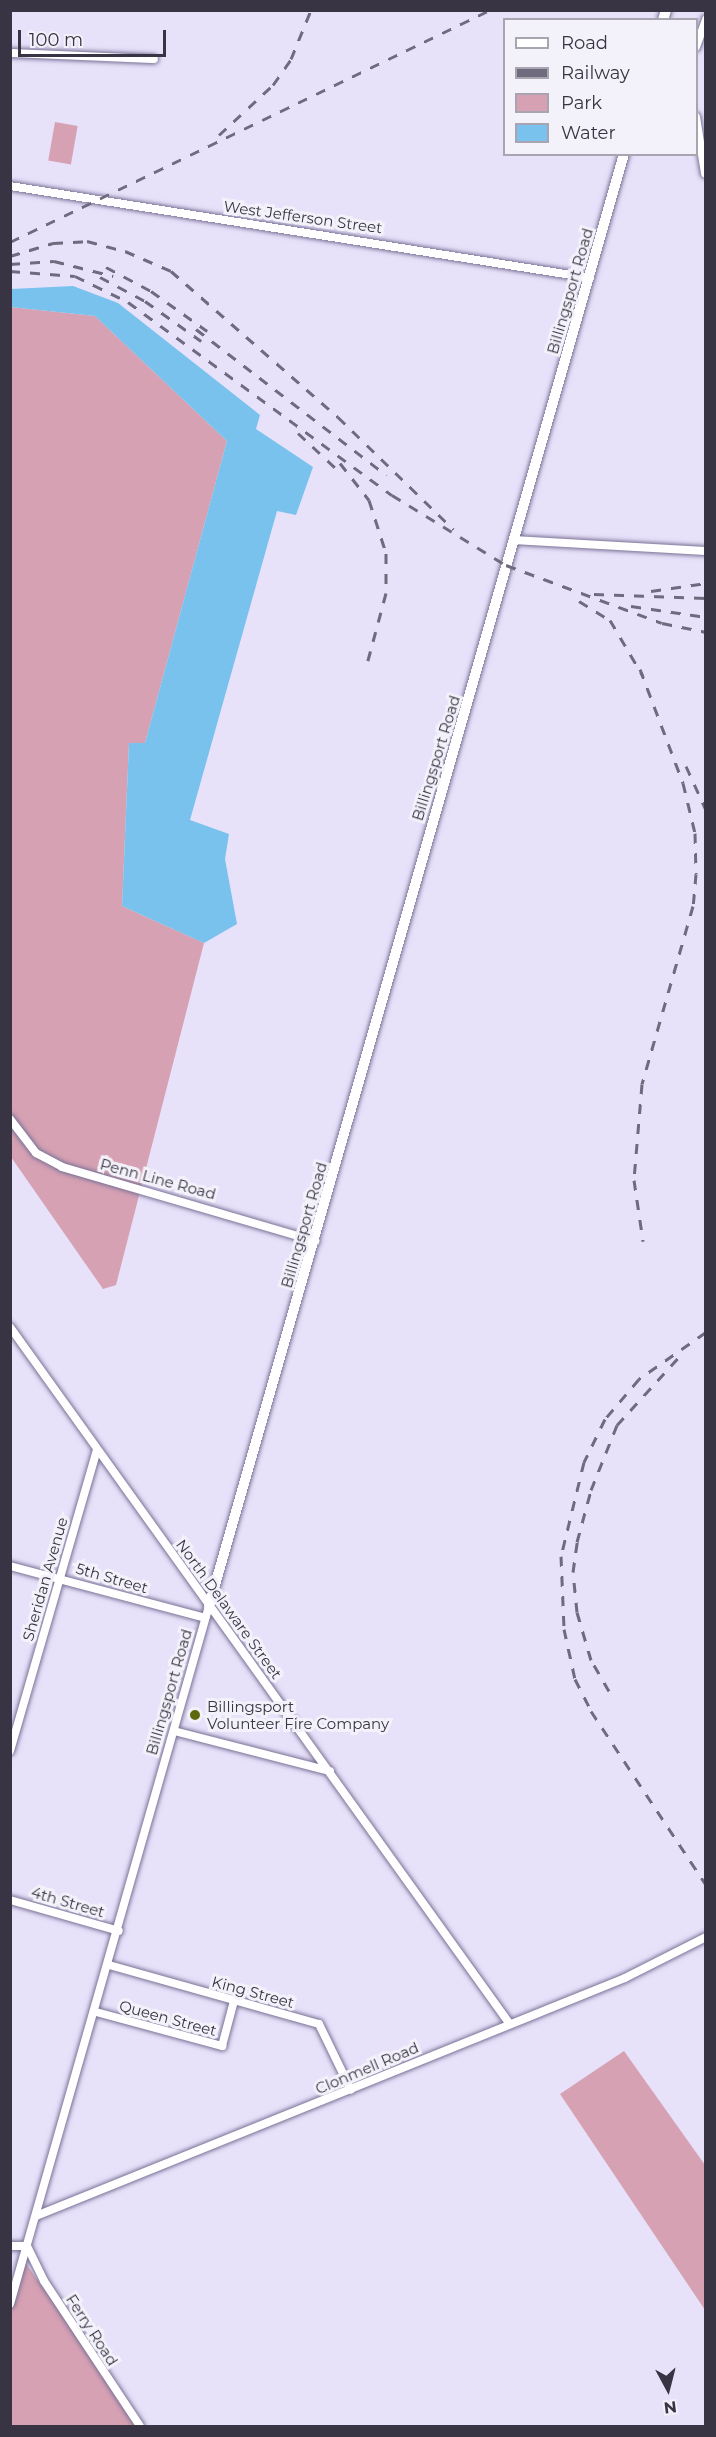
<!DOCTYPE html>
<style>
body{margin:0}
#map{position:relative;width:716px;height:2437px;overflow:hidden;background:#e7e1fa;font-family:Montserrat,sans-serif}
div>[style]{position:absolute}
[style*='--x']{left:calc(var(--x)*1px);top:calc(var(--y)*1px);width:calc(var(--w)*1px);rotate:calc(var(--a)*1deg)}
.green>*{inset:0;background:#d6a1b3;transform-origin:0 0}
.water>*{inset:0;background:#7ac2ee}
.roads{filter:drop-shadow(0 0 2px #7b7296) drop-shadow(0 0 2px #7b7296)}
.minor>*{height:8px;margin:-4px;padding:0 4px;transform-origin:4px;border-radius:4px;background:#fff}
.tertiary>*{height:10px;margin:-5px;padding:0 5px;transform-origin:5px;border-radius:5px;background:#fff}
.rail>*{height:3px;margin-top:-1.5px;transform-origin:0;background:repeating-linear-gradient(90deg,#6f6a7d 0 10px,transparent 0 20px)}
.dots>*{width:16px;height:16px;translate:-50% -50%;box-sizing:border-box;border:3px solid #f3f1f9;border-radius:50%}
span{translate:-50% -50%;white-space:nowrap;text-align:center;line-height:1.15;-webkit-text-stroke:6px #f3f1f9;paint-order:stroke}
.street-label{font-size:15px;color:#383444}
.poi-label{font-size:15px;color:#383444}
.left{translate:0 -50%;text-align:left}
.frame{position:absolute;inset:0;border:12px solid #383444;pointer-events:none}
.legend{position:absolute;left:503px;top:18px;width:195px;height:138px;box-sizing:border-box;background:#f3f1f9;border:2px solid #a8a5b1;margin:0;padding:8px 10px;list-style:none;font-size:18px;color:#383444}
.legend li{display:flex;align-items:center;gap:12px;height:30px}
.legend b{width:30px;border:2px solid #a8a5b1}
.north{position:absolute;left:638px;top:2359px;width:60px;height:60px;-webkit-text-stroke:4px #f3f1f9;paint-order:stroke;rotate:173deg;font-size:16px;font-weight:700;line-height:24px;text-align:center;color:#383444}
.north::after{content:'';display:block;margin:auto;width:21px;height:27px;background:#383444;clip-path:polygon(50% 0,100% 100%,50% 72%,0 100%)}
.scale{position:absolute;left:18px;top:30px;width:148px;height:27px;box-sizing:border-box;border:3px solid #383444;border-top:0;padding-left:8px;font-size:18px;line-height:21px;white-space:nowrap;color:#383444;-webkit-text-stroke:4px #f3f1f9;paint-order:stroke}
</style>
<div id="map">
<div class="green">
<i style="left:55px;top:122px;width:23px;height:39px;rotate:10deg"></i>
<i style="clip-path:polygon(11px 307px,95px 316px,227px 441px,145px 743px,129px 743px,122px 906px,204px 943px,116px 1285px,103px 1289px,11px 1157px)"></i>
<i style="clip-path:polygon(624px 2051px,705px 2165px,705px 2310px,560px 2094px)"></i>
<i style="clip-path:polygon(24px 2261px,80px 2340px,137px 2426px,11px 2426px,11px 2312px)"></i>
</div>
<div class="water">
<i style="clip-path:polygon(73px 286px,118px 303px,260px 415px,256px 429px,313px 467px,296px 515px,277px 511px,190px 820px,229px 834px,225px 859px,237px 924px,204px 943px,122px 906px,129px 743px,145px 743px,227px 441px,95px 316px,11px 307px,11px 289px)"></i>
</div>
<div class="roads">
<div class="minor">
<i style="--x:696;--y:47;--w:30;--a:-70"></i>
<i style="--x:10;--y:53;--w:144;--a:2.4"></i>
<i style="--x:696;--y:117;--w:57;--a:80.9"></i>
<i style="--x:10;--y:186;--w:587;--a:9.01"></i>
<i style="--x:513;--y:540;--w:193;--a:3.3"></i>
<i style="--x:10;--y:1119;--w:43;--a:52.6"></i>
<i style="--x:36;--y:1153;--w:30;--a:28"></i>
<i style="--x:62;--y:1167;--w:264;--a:16.3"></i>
<i style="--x:10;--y:1327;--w:856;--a:54.36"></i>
<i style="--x:10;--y:1566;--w:202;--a:14.9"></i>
<i style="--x:174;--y:1731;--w:161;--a:14.4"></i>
<i style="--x:10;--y:1751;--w:313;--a:-73.9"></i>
<i style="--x:10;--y:1900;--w:113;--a:15.9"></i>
<i style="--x:109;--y:1965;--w:218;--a:15.7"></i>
<i style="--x:319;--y:2024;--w:73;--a:64.1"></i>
<i style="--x:96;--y:2012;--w:131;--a:15.1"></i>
<i style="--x:222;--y:2046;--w:47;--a:-75.1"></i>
<i style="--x:36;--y:2216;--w:635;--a:-22"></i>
<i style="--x:625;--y:1978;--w:91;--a:-26.8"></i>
<i style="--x:10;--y:2246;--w:17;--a:0"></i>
<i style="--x:27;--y:2246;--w:39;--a:64"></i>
<i style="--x:44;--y:2281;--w:174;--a:56.5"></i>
<i style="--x:10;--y:2304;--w:726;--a:-74.09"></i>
</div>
<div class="tertiary">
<i style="--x:663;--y:20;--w:10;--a:-73"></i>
<i style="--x:209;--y:1606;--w:1510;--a:-74.05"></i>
</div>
</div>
<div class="rail">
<i style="--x:219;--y:135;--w:74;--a:-42.8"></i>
<i style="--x:273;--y:85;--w:32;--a:-55"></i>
<i style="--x:291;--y:59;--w:53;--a:-67.8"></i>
<i style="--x:10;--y:242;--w:533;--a:-25.8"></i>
<i style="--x:10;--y:256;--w:45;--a:-16.8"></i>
<i style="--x:53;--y:243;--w:34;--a:-3"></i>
<i style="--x:87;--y:241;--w:39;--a:15"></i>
<i style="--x:125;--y:251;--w:50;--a:23.5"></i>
<i style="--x:171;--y:271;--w:222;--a:41.2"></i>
<i style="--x:338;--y:417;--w:161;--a:44.2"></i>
<i style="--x:10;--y:264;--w:44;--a:-3.9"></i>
<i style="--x:54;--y:261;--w:61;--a:14.3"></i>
<i style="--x:106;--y:267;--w:51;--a:28.1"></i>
<i style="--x:151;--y:291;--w:69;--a:35.5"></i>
<i style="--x:10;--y:271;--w:65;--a:4.4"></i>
<i style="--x:75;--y:276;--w:59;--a:26.1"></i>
<i style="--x:128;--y:302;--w:327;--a:36.2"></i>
<i style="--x:392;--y:495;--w:134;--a:31.6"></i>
<i style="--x:506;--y:565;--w:166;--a:20.4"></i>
<i style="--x:662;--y:623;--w:45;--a:11.6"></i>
<i style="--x:100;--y:277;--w:51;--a:28.1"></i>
<i style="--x:145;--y:301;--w:69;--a:35.5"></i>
<i style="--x:196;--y:329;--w:240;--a:37.5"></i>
<i style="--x:298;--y:433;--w:60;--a:43"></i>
<i style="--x:340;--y:463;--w:47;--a:51.9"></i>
<i style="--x:369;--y:500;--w:56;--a:72.2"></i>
<i style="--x:386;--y:553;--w:40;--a:90"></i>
<i style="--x:386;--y:593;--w:73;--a:105"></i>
<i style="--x:651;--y:591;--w:56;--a:-8.3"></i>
<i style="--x:594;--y:594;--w:112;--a:2"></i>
<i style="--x:579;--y:601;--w:36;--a:32"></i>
<i style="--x:610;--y:620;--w:65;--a:59.5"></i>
<i style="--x:631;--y:606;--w:76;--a:8.3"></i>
<i style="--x:640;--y:669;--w:122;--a:69.3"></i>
<i style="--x:683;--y:783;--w:51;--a:76.5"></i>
<i style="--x:695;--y:833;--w:41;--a:88.6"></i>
<i style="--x:696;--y:874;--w:32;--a:95"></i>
<i style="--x:693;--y:906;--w:185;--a:106"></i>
<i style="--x:642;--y:1084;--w:96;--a:94.8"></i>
<i style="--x:634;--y:1180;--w:62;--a:81.6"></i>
<i style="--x:686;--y:766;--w:48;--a:65.6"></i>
<i style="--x:706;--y:1332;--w:82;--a:145"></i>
<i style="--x:639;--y:1379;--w:52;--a:130.4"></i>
<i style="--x:605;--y:1419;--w:48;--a:116"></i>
<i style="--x:584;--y:1462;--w:97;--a:103.7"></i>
<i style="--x:561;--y:1556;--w:73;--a:87.6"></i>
<i style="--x:564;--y:1629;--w:51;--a:77.6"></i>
<i style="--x:575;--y:1679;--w:36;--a:63"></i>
<i style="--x:591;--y:1711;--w:209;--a:56.5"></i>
<i style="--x:609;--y:1691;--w:36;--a:-120"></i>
<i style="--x:591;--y:1660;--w:50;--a:-106.3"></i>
<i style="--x:577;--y:1612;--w:40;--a:-95.7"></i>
<i style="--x:573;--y:1572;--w:30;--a:-82"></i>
<i style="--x:577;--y:1542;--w:54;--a:-74.9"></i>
<i style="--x:591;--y:1490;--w:70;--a:-68.2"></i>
<i style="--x:617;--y:1425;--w:91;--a:-47.7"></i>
</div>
<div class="dots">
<i style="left:195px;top:1715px;background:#5e690e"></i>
</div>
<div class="street-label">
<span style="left:303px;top:217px;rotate:8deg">West Jefferson Street</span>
<span style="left:570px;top:291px;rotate:-74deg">Billingsport Road</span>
<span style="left:436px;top:758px;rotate:-73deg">Billingsport Road</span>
<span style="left:158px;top:1179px;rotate:15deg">Penn Line Road</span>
<span style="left:304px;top:1225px;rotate:-74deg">Billingsport Road</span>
<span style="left:112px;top:1578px;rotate:16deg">5th Street</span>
<span style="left:45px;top:1579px;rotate:-74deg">Sheridan Avenue</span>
<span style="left:229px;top:1609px;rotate:54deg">North Delaware Street</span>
<span style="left:169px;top:1692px;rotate:-74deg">Billingsport Road</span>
<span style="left:68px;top:1902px;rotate:16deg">4th Street</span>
<span style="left:253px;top:1992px;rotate:15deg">King Street</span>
<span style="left:168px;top:2018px;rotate:15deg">Queen Street</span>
<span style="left:367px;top:2068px;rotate:-23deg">Clonmell Road</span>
<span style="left:92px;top:2330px;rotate:57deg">Ferry Road</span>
</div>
<div class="poi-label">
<span class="left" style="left:207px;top:1715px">Billingsport<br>Volunteer Fire Company</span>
</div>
<div class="frame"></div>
<ul class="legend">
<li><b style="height:8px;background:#fff"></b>Road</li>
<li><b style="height:8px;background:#6f6a7d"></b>Railway</li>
<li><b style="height:16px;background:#d6a1b3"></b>Park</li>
<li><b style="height:16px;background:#7ac2ee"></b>Water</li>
</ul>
<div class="north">N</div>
<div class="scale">100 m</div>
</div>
